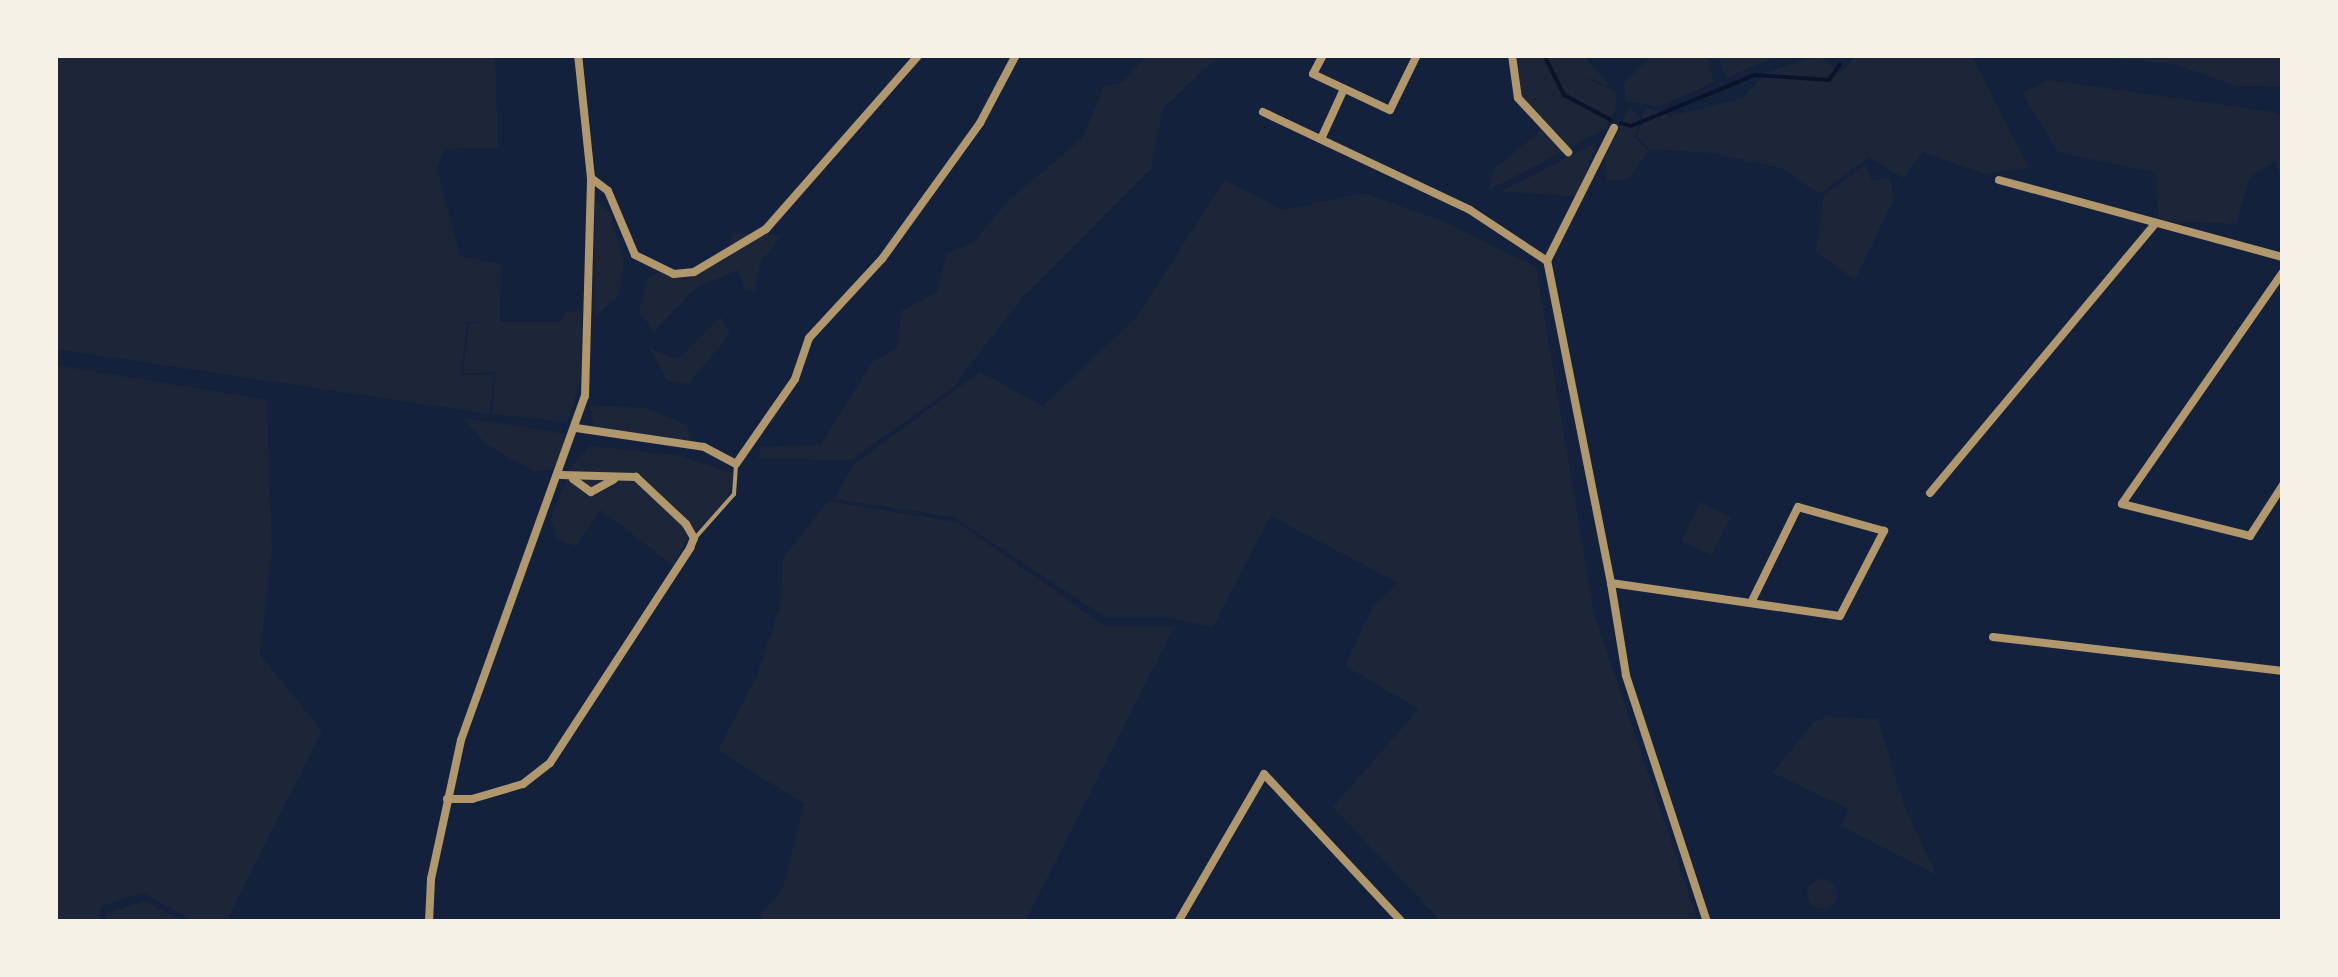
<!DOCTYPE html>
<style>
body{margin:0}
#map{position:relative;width:2338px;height:977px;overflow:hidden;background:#14213d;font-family:Mulish,sans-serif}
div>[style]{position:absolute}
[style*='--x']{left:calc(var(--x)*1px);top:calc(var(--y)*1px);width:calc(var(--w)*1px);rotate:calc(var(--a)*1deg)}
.green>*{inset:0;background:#1d2539;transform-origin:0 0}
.round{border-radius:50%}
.stream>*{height:4px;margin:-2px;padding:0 2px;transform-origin:2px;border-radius:2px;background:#0b132b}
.service>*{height:4px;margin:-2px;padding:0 2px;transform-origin:2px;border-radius:2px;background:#b1986c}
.minor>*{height:8px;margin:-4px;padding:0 4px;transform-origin:4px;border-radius:4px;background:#b1986c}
span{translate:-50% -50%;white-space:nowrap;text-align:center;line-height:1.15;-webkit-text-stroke:9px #f6f1e7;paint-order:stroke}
.frame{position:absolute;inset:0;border:58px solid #f6f1e7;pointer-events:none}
</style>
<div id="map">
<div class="green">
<i style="clip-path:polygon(55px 55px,495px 55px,498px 148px,445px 149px,437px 168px,460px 256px,501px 264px,500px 322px,559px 322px,567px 312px,582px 311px,581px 378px,568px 422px,492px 414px,496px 372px,463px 373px,469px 324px,482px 322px,467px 322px,461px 375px,494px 375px,489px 414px,55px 349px)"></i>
<i style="clip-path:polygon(1148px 55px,1220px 55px,1163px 108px,1151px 168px,1022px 298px,952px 388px,851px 460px,758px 459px,761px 447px,821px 444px,872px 362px,897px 348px,901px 311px,937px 292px,947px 253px,973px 243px,1009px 200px,1083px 138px,1103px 86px,1123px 82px)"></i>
<i style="clip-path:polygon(1518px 55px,1583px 55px,1611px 87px,1580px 75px,1617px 92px,1615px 110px,1605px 129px,1489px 190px,1493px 170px,1537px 134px,1542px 119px,1521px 97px)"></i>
<i style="clip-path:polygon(1653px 55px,1707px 55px,1714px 82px,1658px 107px,1626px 101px,1624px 83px)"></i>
<i style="clip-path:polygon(1718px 55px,1780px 55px,1726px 78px)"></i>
<i style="clip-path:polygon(1857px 55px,1972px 55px,2029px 168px,1984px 174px,1923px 152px,1903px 178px,1869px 157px,1819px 194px,1783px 169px,1713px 153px,1650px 149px,1637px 136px,1646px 107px,1671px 116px,1743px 98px,1766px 72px,1819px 56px,1840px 73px)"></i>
<i style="clip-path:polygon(2079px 55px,2283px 55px,2283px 87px,2236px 86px,2174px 64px)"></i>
<i style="clip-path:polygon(2049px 80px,2274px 112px,2283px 118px,2283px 185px,2276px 161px,2250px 177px,2236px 224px,2159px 221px,2156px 173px,2058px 152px,2022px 93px)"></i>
<i style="clip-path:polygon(1629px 107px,1640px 118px,1635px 137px,1649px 151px,1628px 179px,1607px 181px,1605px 158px)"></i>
<i style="clip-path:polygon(1597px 142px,1577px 197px,1502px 191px)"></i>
<i style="clip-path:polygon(1866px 165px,1872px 181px,1891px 178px,1894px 199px,1855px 280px,1816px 251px,1824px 195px)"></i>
<i style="clip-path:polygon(1225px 180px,1283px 210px,1364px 193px,1445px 222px,1536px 267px,1594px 613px,1698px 922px,1442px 922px,1333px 807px,1419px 709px,1345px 666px,1372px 608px,1398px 583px,1271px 516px,1213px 627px,1165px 617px,1105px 617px,954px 517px,834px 499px,853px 465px,980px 372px,1043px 406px,1135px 319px)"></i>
<i style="clip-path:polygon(595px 201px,610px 212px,624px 262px,619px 295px,595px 318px)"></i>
<i style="clip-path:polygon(733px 233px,782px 235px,761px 262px,755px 290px,746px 291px,738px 270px,695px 288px,654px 332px,639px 311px,647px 279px,658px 272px,684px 280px,725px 260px)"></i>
<i style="clip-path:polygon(721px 317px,730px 334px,688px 384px,668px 381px,649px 348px,678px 360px)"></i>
<i style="clip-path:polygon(55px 365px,267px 400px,272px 550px,260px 655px,322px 731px,226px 922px,195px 922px,143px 893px,101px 906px,100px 922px,55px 922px)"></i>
<i style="clip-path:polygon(589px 405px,645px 408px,687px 425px,691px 441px,595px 428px)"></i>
<i style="clip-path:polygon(462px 417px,566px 434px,556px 470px,533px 471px,486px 444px)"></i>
<i style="clip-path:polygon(590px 446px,676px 455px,734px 473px,731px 488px,726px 503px,685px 541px,674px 566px,601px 510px,575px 546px,557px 539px,551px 518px,572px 466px)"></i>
<i style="clip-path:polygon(828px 501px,957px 522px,1105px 626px,1174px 627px,1025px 922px,762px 922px,760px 915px,782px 891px,804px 804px,718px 750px,756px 678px,781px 602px,783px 558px)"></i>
<i style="left:1700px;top:502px;width:34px;height:43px;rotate:26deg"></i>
<i style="clip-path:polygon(1828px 716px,1878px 719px,1903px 803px,1937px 875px,1841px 826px,1849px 809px,1773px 773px,1813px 723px)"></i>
<i class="round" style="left:1807px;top:879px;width:30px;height:30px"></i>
<i style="clip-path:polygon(144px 901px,186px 922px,106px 922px,107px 913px)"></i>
</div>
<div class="stream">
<i style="--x:1544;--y:55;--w:45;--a:63.4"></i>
<i style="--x:1564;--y:95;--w:53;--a:28"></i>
<i style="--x:1621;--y:123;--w:10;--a:17"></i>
<i style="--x:1631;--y:126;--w:134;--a:-22.4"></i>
<i style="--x:1755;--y:75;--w:74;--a:3.9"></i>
<i style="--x:1829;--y:80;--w:19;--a:-55"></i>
</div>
<div class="service">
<i style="--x:696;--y:537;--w:57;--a:-48.5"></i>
<i style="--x:734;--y:494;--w:30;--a:-86"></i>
</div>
<div class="minor">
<i style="--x:1323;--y:55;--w:21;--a:118"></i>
<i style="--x:1313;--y:74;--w:85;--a:25.1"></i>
<i style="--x:1390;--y:110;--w:61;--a:-63.9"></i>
<i style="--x:1512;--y:55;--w:43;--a:82.1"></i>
<i style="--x:1518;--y:98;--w:74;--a:47.2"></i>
<i style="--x:1263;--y:112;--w:229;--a:25.3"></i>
<i style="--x:1470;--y:210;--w:92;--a:33.5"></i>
<i style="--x:1321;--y:139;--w:53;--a:-65.4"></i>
<i style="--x:591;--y:178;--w:21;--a:37"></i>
<i style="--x:608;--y:191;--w:69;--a:67.1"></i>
<i style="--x:635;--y:255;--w:43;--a:26"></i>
<i style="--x:674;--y:274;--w:20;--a:-6"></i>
<i style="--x:694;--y:272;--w:84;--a:-30.8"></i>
<i style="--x:766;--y:229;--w:232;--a:-48.7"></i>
<i style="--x:1999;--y:180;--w:294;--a:15.2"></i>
<i style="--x:2283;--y:272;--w:282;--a:124.8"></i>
<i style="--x:2122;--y:504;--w:132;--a:14"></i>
<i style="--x:2250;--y:536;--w:61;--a:-57.1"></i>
<i style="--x:576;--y:428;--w:129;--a:8.4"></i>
<i style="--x:704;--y:447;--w:36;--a:28"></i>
<i style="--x:736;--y:464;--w:103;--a:-55.2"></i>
<i style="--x:795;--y:379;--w:43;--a:-71.1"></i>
<i style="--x:809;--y:338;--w:108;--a:-47.3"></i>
<i style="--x:882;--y:259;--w:168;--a:-54.2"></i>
<i style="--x:980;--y:123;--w:77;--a:-62.1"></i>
<i style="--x:573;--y:479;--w:22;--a:36"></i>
<i style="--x:591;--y:492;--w:26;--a:-29"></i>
<i style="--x:1930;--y:493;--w:352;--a:-50.1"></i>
<i style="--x:1611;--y:583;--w:328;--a:-101.2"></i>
<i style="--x:1547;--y:261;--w:149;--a:-63.3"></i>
<i style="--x:1993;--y:637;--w:292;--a:6.7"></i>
<i style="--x:447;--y:799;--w:25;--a:0"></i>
<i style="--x:472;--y:799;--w:53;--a:-16.4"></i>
<i style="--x:523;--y:784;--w:34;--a:-38"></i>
<i style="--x:550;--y:763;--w:257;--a:-56.9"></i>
<i style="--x:690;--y:548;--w:11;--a:-68"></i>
<i style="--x:694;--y:538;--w:16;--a:-120"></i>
<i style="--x:686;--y:524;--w:69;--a:-136.8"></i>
<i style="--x:636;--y:477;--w:75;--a:-178.5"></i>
<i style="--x:429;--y:922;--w:43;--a:-87.3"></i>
<i style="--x:431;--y:879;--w:142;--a:-77.8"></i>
<i style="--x:461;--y:740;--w:366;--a:-70.2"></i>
<i style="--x:585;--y:396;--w:218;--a:-88.4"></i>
<i style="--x:591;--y:178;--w:124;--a:-96"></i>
<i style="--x:1178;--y:922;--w:171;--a:-59.8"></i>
<i style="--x:1264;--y:774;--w:202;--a:47"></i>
<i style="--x:1707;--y:922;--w:260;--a:-108.2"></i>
<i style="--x:1626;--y:675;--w:93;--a:-99.3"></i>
<i style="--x:1611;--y:583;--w:231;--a:8.2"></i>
<i style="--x:1840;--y:616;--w:96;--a:-62.6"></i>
<i style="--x:1884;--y:531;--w:89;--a:-164.4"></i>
<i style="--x:1798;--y:507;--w:102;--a:116.1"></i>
</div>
<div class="frame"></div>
</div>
